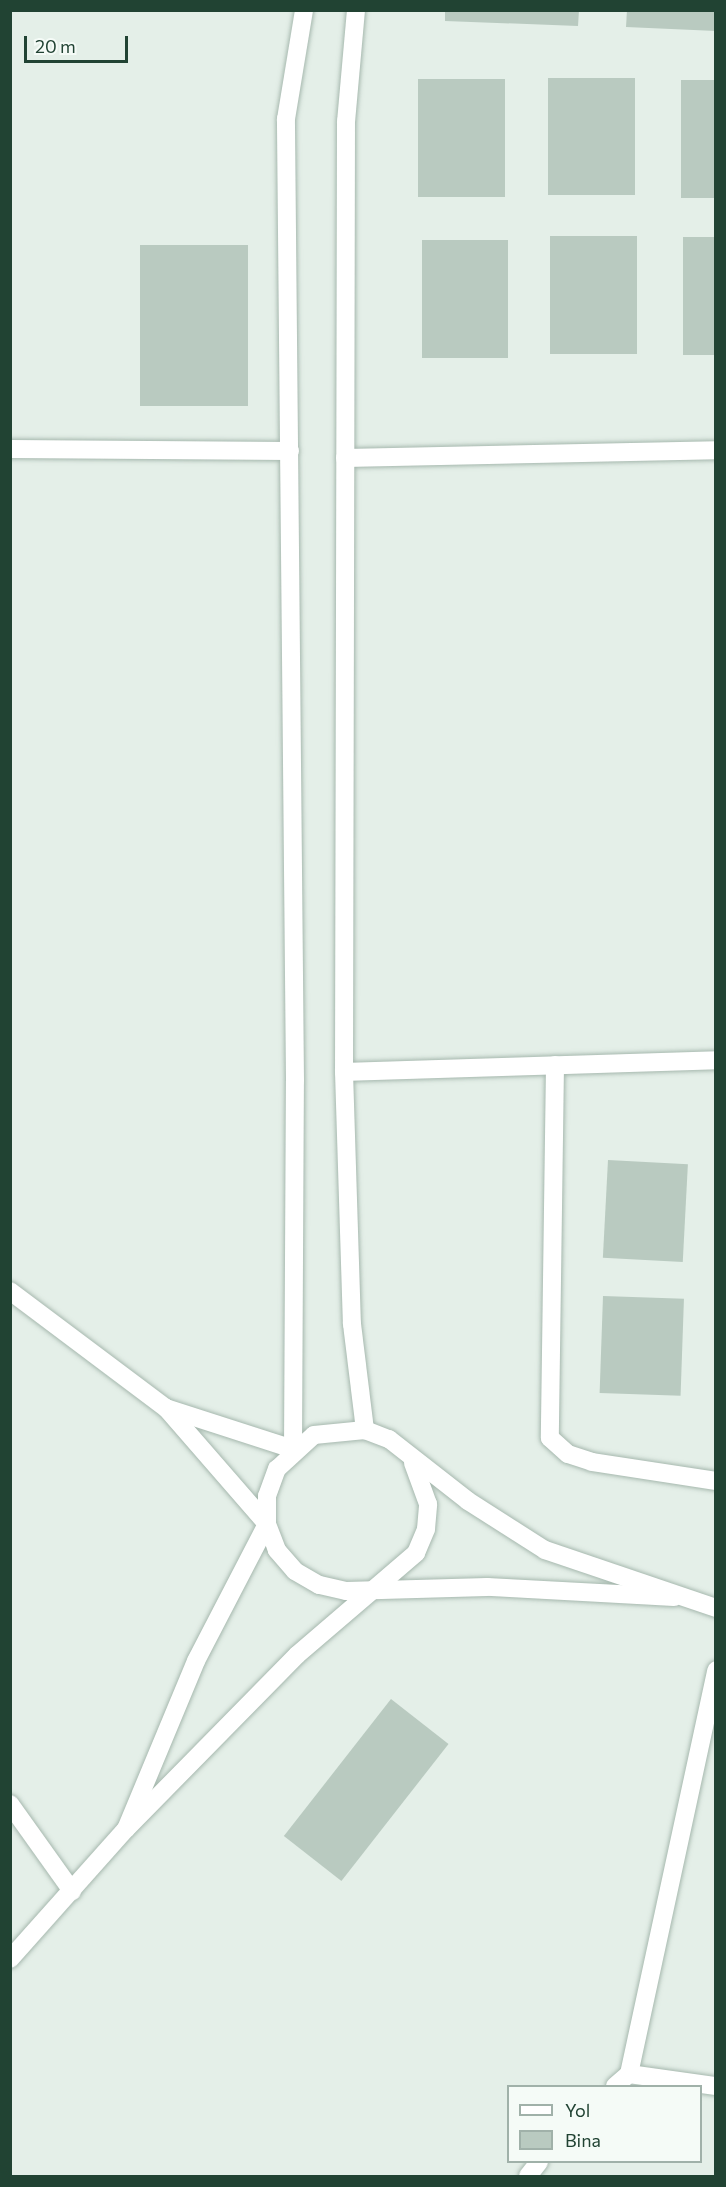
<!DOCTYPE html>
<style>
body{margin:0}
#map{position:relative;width:726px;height:2187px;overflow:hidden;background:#e4efe8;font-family:Commissioner,sans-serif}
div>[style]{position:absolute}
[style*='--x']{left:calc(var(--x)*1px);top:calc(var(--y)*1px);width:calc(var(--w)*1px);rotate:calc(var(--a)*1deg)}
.building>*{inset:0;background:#b9cac0;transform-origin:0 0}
.roads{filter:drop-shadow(0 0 2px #a6b8ae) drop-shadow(0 0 2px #a6b8ae)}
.minor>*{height:18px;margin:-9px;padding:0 9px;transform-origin:9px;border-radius:9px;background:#fff}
.tertiary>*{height:18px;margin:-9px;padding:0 9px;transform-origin:9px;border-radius:9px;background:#fff}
span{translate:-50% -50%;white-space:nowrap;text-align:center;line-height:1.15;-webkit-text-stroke:5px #f5fbf7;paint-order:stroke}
.frame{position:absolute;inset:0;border:12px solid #214333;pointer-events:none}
.legend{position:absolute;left:507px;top:2085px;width:195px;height:78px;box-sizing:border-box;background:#f5fbf7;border:2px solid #a0b1a9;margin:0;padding:8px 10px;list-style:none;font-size:18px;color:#214333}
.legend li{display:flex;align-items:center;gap:12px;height:30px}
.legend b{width:30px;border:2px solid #a0b1a9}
.scale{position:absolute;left:24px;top:36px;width:104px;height:27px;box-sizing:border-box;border:3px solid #214333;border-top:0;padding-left:8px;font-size:18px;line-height:21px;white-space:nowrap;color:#214333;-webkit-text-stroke:4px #f5fbf7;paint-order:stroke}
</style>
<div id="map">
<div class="building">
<i style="clip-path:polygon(445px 10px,579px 10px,578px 26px,445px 21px)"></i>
<i style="clip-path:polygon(627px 10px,716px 10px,716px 31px,626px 27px)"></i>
<i style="left:548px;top:78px;width:87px;height:117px"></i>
<i style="left:418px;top:79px;width:87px;height:118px"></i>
<i style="left:681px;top:80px;width:35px;height:118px"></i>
<i style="left:637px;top:236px;width:118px;height:87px;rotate:90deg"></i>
<i style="left:716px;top:237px;width:118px;height:33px;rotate:90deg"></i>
<i style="left:422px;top:240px;width:86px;height:118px"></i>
<i style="left:140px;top:245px;width:108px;height:161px"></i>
<i style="left:608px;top:1160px;width:80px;height:98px;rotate:3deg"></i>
<i style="left:603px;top:1296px;width:81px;height:97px;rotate:2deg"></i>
<i style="left:391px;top:1699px;width:73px;height:174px;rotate:38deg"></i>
</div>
<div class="roads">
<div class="minor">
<i style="--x:10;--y:449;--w:280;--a:0.4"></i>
<i style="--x:345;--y:458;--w:371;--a:-1.2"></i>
<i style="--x:555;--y:1065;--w:373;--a:90.8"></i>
<i style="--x:550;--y:1438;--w:24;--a:42"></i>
<i style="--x:568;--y:1454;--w:25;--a:18"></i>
<i style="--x:592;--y:1462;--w:125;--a:8.7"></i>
<i style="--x:344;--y:1072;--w:372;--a:-1.8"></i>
<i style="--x:10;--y:1291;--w:195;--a:36.9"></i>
<i style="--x:267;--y:1524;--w:154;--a:-131"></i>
<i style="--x:166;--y:1408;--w:133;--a:17.9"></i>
<i style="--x:10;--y:1804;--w:107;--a:54.5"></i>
<i style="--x:629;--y:2074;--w:413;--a:-77.8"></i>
<i style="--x:615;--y:2086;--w:18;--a:-41"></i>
<i style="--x:629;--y:2074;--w:88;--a:7.9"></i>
<i style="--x:528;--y:2176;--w:18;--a:-52"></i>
</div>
<div class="tertiary">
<i style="--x:356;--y:10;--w:111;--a:95.1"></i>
<i style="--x:346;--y:121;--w:951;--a:90.12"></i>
<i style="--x:344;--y:1072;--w:252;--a:88.2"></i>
<i style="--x:352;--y:1324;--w:107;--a:83"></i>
<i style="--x:293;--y:1449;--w:368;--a:-89.7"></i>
<i style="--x:295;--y:1081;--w:962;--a:-90.54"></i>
<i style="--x:286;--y:119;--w:110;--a:-80.6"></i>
<i style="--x:267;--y:1524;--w:154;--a:117.4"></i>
<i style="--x:196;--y:1661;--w:182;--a:112.6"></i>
<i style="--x:126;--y:1829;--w:244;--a:-45.5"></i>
<i style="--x:297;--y:1655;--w:157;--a:-40.6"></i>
<i style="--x:416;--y:1553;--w:26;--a:-67"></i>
<i style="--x:426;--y:1529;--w:25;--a:-85"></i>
<i style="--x:428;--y:1504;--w:44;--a:-110.1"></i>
<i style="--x:674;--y:1597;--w:187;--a:-176.9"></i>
<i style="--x:487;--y:1587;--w:141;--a:178.4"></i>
<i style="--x:346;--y:1591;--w:28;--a:-167"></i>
<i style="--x:319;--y:1585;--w:28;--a:-150"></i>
<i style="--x:295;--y:1571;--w:28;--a:-131"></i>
<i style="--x:277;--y:1550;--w:28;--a:-111"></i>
<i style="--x:267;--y:1524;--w:28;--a:-90"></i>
<i style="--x:267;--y:1496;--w:29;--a:-70"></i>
<i style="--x:277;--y:1469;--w:50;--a:-42.6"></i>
<i style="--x:314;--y:1435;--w:51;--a:-5.6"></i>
<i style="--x:365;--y:1430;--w:26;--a:21"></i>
<i style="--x:389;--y:1439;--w:100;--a:38.1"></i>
<i style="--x:468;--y:1501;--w:91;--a:32.5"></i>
<i style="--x:545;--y:1550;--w:181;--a:18.7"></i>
<i style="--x:10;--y:1959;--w:174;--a:-48.3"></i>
</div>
</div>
<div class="frame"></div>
<ul class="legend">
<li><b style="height:8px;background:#fff"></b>Yol</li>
<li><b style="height:16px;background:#b9cac0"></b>Bina</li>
</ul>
<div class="scale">20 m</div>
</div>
